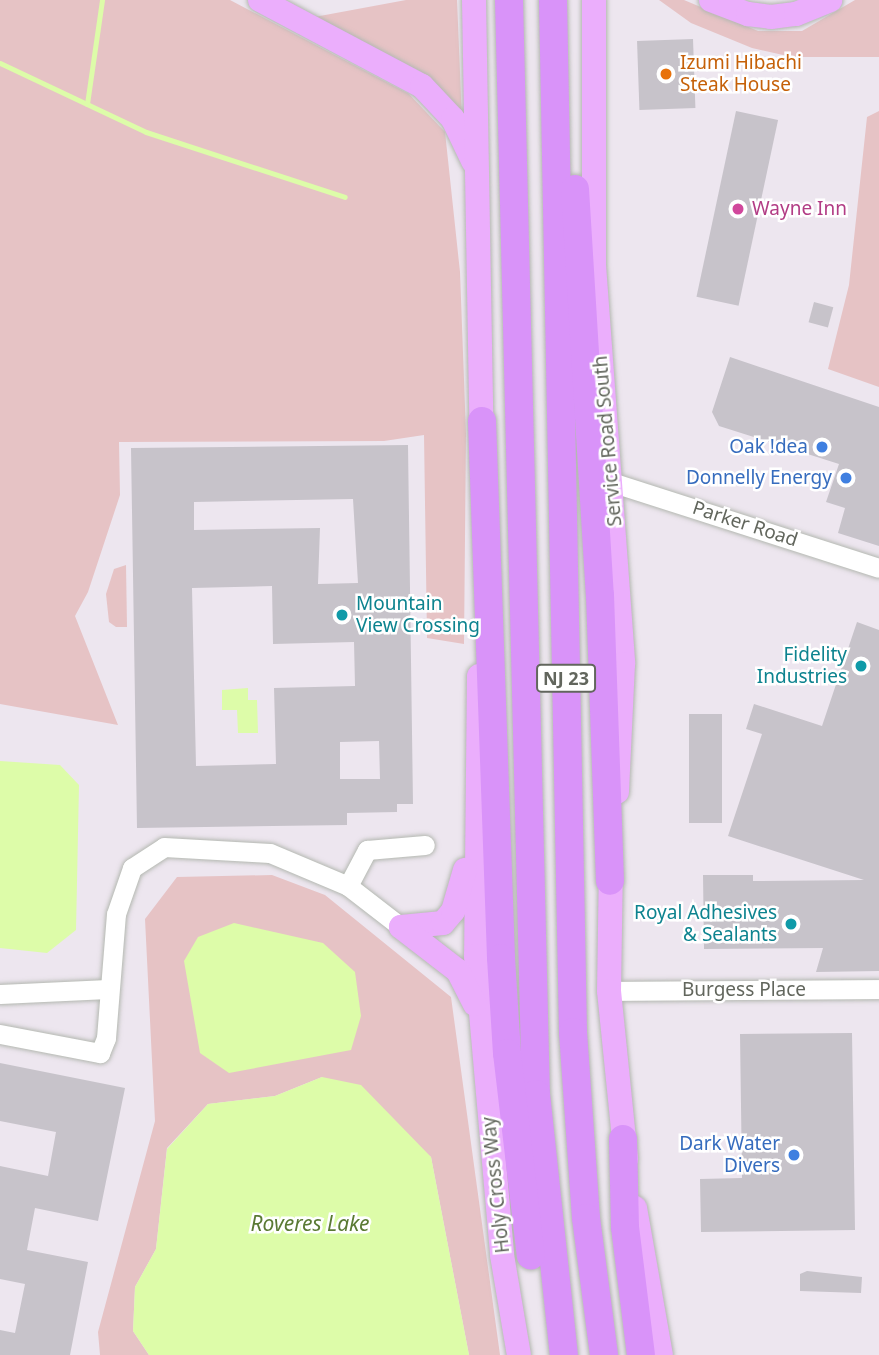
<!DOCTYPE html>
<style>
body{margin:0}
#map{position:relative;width:879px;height:1355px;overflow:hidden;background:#ede6ef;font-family:"Noto Sans",sans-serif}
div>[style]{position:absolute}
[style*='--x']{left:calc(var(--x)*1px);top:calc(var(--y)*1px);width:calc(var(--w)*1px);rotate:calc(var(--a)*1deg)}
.green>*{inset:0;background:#e6c3c5}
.water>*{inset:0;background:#ddfca9}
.stream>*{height:5px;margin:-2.5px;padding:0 2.5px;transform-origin:2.5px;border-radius:2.5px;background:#ddfca9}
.building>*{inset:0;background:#c7c3ca;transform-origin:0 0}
.roads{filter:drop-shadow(0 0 2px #b4b8b1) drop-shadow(0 0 2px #b4b8b1)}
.minor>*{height:19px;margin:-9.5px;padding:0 9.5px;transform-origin:9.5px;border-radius:9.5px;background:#fff}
.major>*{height:24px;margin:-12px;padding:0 12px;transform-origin:12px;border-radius:12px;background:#ebaefc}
.highway>*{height:28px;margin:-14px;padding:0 14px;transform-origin:14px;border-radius:14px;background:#d993f9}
.dots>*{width:19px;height:19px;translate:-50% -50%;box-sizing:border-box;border:4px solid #fff;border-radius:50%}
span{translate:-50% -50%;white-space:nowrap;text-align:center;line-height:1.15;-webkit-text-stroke:5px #fff;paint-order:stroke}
.shield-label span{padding:2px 5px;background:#fff;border:2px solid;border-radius:5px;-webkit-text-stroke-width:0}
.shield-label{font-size:18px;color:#62665d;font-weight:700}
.food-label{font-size:19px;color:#c56008}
.left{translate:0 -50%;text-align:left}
.hotel-label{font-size:19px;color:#b23c85}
.street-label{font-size:19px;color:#62665d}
.shop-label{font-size:19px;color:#366cbe}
.right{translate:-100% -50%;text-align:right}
.culture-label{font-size:19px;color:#0d838f}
.water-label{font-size:21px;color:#5a7a34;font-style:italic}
</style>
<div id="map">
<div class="green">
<i style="clip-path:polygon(0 0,230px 0,409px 94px,445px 132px,460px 272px,466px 434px,464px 644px,427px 638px,424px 435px,384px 441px,119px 442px,120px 495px,88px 592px,75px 616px,118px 725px,0 704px)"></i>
<i style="clip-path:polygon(406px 0,457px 0,462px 121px,309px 18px)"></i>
<i style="clip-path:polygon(659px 0,684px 0,758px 31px,802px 31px,855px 0,879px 0,879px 57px,792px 57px,752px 48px,691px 23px)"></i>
<i style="clip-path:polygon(879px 111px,879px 387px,828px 369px,849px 285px,867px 117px)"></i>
<i style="clip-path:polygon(126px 565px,127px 627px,116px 627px,109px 622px,106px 594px,114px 569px)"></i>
<i style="clip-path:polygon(272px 875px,325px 895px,451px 997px,500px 1355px,469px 1355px,431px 1157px,322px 1077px,275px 1096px,208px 1104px,167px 1148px,156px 1249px,135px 1287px,133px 1331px,149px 1355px,100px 1355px,98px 1332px,155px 1121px,145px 919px,177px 877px)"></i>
</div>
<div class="water">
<i style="clip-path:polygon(248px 688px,248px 700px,257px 700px,258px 733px,238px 733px,237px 710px,222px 710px,222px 690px)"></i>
<i style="clip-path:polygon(0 761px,60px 765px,79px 785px,76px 930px,47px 953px,0 948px)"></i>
<i style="clip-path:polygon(234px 923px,323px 943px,355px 972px,361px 1016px,351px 1050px,229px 1073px,200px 1053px,184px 961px,198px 937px)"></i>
<i style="clip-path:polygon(322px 1077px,361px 1085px,431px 1157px,469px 1355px,149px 1355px,133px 1331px,135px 1287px,156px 1249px,167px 1149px,208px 1104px,275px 1096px)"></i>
</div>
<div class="stream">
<i style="--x:0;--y:63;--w:161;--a:25.3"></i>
<i style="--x:146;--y:132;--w:209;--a:18.1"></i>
<i style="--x:87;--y:104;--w:105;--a:-81.8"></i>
</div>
<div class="building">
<i style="left:693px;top:39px;width:69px;height:56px;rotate:88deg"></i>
<i style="left:736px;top:111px;width:43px;height:190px;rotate:12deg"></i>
<i style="left:814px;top:302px;width:20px;height:21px;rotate:15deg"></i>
<i style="clip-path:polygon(730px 357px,879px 407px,879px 546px,838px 533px,845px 508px,826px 502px,839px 464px,719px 426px,712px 412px)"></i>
<i style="clip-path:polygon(evenodd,408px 445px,413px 804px,397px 804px,397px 812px,347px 813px,347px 825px,137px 828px,131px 448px,408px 445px,353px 499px,358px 583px,318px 584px,320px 528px,194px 530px,194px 502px,353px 499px,408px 445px,272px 586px,273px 644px,354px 642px,355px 686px,274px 688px,276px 764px,196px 766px,192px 588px,272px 586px,408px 445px,379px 741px,380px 779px,340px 779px,340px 742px,379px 741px)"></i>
<i style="clip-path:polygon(857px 622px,879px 630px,879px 971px,816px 972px,823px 948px,704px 949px,703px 875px,753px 875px,753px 881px,864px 880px,728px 836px,762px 734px,746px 729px,754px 704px,822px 726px)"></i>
<i style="left:689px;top:714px;width:33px;height:109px"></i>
<i style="clip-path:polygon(852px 1033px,855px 1230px,701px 1232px,700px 1179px,742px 1178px,740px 1034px)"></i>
<i style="clip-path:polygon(0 1063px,125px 1088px,98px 1221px,35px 1208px,27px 1250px,88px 1262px,70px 1355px,0 1355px,0 1330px,15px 1333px,25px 1284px,0 1279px,0 1166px,48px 1176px,56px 1132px,0 1121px)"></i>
<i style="clip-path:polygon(807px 1271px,862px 1277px,861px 1293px,800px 1291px,800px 1274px)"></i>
</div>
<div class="roads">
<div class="minor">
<i style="--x:611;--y:482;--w:281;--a:17.8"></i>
<i style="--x:348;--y:886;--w:41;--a:-62.2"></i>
<i style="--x:367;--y:850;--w:58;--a:-4.9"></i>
<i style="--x:609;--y:991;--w:270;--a:-0.4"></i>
<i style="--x:0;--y:994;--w:108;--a:-2.7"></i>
<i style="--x:0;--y:1034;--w:102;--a:10.8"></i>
<i style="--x:100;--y:1053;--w:16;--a:-68"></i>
<i style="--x:106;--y:1038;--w:124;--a:-85.4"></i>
<i style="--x:116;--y:914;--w:49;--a:-70.8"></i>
<i style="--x:132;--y:868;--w:38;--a:-33"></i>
<i style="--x:164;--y:847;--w:106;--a:3.2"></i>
<i style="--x:270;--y:853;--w:85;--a:22.9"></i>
<i style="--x:348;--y:886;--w:67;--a:37.7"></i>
</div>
<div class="major">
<i style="--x:260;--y:0;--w:183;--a:28"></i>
<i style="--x:422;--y:86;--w:45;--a:46.8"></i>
<i style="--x:453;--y:119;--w:47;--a:64.5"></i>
<i style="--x:474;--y:0;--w:440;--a:89"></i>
<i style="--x:594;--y:0;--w:265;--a:90"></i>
<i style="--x:594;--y:265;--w:400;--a:85.8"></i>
<i style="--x:623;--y:664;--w:128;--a:92.7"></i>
<i style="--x:711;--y:0;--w:40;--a:21"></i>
<i style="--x:748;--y:14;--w:23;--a:7"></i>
<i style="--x:771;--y:17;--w:25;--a:-7"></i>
<i style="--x:796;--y:14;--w:37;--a:-22"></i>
<i style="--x:479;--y:676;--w:280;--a:90.6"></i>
<i style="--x:476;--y:956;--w:300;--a:85"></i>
<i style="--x:502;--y:1255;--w:101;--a:80.4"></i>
<i style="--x:611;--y:864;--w:127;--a:90.9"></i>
<i style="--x:609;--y:991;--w:169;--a:84.2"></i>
<i style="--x:401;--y:927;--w:42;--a:-5.4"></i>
<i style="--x:443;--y:923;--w:16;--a:-50"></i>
<i style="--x:453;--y:911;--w:43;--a:-73.7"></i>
<i style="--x:401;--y:927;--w:72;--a:37.7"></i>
<i style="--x:458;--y:971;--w:37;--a:63"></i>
<i style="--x:635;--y:1208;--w:149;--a:80"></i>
</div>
<div class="highway">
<i style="--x:509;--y:0;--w:1094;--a:88.59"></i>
<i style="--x:536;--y:1094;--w:262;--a:83.9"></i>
<i style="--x:553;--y:0;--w:1032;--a:88.89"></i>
<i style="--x:573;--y:1032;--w:186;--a:86"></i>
<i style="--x:586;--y:1218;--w:138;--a:82.5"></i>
<i style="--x:575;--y:189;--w:407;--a:86.5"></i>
<i style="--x:600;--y:595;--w:286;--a:88"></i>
<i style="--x:482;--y:421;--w:537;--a:87.97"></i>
<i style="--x:501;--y:958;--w:95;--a:86.4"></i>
<i style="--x:507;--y:1053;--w:204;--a:83.3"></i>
<i style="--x:623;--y:1139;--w:88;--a:88.7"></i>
<i style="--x:625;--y:1227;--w:129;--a:82.9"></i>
</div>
</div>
<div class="dots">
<i style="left:666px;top:74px;background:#e8710a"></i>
<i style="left:738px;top:209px;background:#d1479c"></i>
<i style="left:822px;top:447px;background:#3f7fe0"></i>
<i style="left:846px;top:478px;background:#3f7fe0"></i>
<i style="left:342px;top:615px;background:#0f9aa8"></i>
<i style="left:861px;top:666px;background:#0f9aa8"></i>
<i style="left:791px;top:924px;background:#0f9aa8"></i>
<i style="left:794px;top:1155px;background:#3f7fe0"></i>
</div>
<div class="shield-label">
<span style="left:566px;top:678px">NJ 23</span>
</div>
<div class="food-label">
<span class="left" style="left:680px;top:74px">Izumi Hibachi<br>Steak House</span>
</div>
<div class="hotel-label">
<span class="left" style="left:752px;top:209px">Wayne Inn</span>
</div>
<div class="street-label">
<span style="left:608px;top:441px;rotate:-95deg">Service Road South</span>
<span style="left:745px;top:524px;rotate:18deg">Parker Road</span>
<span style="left:744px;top:990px">Burgess Place</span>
<span style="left:496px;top:1185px;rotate:-96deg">Holy Cross Way</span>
</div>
<div class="shop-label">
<span class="right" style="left:808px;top:447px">Oak !dea</span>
<span class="right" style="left:832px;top:478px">Donnelly Energy</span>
<span class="right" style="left:780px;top:1155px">Dark Water<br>Divers</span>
</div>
<div class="culture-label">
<span class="left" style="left:356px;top:615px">Mountain<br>View Crossing</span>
<span class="right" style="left:847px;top:666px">Fidelity<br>Industries</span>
<span class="right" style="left:777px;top:924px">Royal Adhesives<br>&amp; Sealants</span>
</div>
<div class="water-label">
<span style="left:310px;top:1223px">Roveres Lake</span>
</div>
</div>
